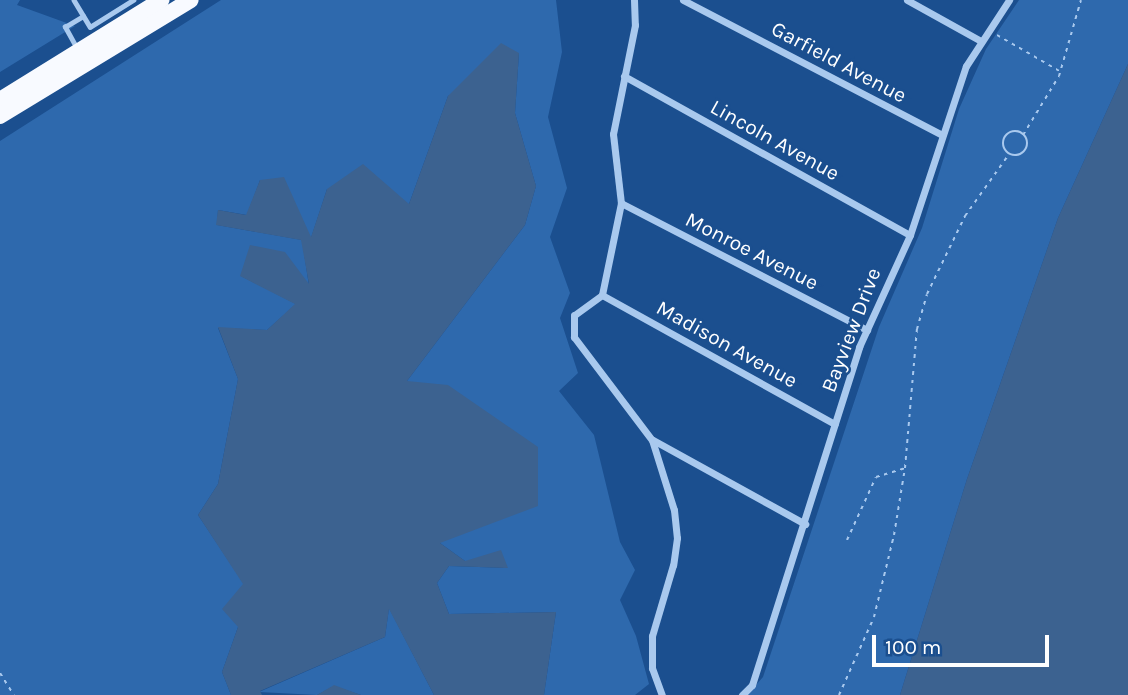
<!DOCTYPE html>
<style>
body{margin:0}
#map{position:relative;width:1128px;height:695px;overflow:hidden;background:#1b4f8f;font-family:Karla,sans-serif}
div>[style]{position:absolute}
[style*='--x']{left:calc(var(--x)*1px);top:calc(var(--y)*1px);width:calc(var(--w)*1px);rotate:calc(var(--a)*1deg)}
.green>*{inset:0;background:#2e69ad}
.water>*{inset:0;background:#3c6290}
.path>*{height:2px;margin-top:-1px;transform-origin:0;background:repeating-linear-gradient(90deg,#a9c9ee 0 3.5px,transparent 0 8.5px)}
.path>.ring{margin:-1px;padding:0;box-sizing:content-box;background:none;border:2px solid #a9c9ee;border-radius:50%}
.service>*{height:4.5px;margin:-2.25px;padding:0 2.25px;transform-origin:2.25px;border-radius:2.25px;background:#a9c9ee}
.minor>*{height:7px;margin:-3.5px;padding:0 3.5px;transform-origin:3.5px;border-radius:3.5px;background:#a9c9ee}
.trunk>*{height:16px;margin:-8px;padding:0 8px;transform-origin:8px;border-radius:8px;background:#f8faff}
span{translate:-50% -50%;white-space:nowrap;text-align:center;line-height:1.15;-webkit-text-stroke:5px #1b4f8f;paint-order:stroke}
.street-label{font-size:21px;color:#fff}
.scale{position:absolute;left:872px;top:635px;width:177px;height:32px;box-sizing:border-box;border:4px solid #fff;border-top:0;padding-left:9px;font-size:21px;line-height:24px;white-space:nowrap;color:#fff;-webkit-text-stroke:5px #1b4f8f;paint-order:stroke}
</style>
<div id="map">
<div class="green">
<i style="clip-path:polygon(0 0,20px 0,17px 5px,75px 26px,0 72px)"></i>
<i style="clip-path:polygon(221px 0,556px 0,562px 52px,548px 117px,567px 188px,550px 237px,570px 293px,560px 318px,578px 373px,559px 391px,594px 435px,620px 542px,635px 570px,620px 600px,636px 636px,649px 684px,635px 695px,544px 695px,556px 612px,449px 614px,437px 583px,449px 566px,508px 568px,465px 561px,440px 543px,407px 381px,525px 225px,536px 186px,515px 113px,519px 53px,448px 96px,409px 204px,327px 189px,311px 238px,260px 180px,247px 215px,218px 210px,217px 225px,302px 240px,309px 286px,241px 276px,296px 304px,267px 330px,218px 328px,238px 379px,218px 484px,198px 515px,244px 584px,238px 627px,222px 672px,231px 695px,0 695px,0 141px)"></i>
<i style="clip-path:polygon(1019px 0,1128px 0,1128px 64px,1058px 218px,967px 479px,900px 695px,747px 695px,763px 677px,879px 327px,922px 228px,959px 109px,986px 49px)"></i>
<i style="clip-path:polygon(389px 608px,434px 695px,361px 695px,334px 686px,317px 695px,259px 692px,385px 637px)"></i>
</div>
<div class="water">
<i style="clip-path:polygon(501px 43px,519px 53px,515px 113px,536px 186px,525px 225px,407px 381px,448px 385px,538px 447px,538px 506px,440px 543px,465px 561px,501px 550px,508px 568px,449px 566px,437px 583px,449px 614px,556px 612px,544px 695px,434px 695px,389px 609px,385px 637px,260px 691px,262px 695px,231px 695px,222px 672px,238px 627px,222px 609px,243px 584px,198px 515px,218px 484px,238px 379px,218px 327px,267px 330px,295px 304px,240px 276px,250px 245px,285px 252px,309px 284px,301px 240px,216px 225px,218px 210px,246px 215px,260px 180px,284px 177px,311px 237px,327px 189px,363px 164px,409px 204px,448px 96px)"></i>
<i style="clip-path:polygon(1128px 64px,1128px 695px,900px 695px,967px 479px,1058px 218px)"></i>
<i style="clip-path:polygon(334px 685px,361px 695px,317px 695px)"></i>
</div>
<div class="path">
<i style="--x:997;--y:35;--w:74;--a:30"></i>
<i class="ring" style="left:1003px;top:131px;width:22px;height:22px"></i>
<i style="--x:1023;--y:135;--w:69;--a:-58.6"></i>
<i style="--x:1059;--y:76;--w:79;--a:-73.9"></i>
<i style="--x:847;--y:540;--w:69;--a:-65.3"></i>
<i style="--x:876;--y:477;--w:30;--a:-17"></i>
<i style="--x:0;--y:673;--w:26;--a:58"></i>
<i style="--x:839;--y:695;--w:85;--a:-65.8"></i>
<i style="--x:874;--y:617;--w:84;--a:-76.3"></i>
<i style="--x:894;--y:535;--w:68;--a:-80.7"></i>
<i style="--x:905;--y:468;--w:140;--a:-85.1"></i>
<i style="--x:917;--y:329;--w:36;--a:-74"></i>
<i style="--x:927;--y:294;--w:87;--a:-64"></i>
<i style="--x:965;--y:216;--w:76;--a:-54.6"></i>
</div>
<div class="service">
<i style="--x:74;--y:0;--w:31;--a:59"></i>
<i style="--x:90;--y:27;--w:51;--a:-32.1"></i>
<i style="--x:76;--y:47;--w:23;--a:-119"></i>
<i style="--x:65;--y:27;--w:21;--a:-31"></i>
</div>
<div class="minor">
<i style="--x:634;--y:0;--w:25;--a:88"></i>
<i style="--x:635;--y:25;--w:111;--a:101.4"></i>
<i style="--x:613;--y:134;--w:69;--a:83.4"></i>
<i style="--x:621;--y:203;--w:94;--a:101.7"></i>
<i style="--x:602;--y:295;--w:34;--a:144"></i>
<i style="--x:574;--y:315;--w:22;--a:90"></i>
<i style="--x:574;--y:337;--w:129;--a:52.9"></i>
<i style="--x:652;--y:440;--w:73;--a:72.6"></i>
<i style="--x:674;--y:510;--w:28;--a:84"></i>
<i style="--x:677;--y:538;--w:27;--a:98"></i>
<i style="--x:673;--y:565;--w:74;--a:106.5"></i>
<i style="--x:652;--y:636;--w:32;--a:90"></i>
<i style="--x:652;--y:668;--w:29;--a:70"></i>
<i style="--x:683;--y:0;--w:292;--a:27.5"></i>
<i style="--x:907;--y:0;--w:85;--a:29"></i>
<i style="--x:624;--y:76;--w:327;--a:29.1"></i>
<i style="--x:621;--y:203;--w:277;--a:27.3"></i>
<i style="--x:602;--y:295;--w:266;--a:29"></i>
<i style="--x:653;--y:440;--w:174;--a:28.9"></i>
<i style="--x:742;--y:695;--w:14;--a:-45"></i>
<i style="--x:752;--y:685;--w:355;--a:-72.4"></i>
<i style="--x:859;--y:347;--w:123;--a:-65.5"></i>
<i style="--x:910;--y:235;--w:178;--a:-71.7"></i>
<i style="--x:966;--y:66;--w:79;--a:-56.9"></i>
</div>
<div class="trunk">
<i style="--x:0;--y:100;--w:190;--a:-31.8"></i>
<i style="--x:0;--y:116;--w:223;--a:-31.3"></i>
</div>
<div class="street-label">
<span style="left:839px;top:62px;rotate:28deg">Garfield Avenue</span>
<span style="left:775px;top:140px;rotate:29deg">Lincoln Avenue</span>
<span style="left:752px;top:251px;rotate:27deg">Monroe Avenue</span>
<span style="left:851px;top:330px;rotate:-69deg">Bayview Drive</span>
<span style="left:727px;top:344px;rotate:29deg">Madison Avenue</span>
</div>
<div class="scale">100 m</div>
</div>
